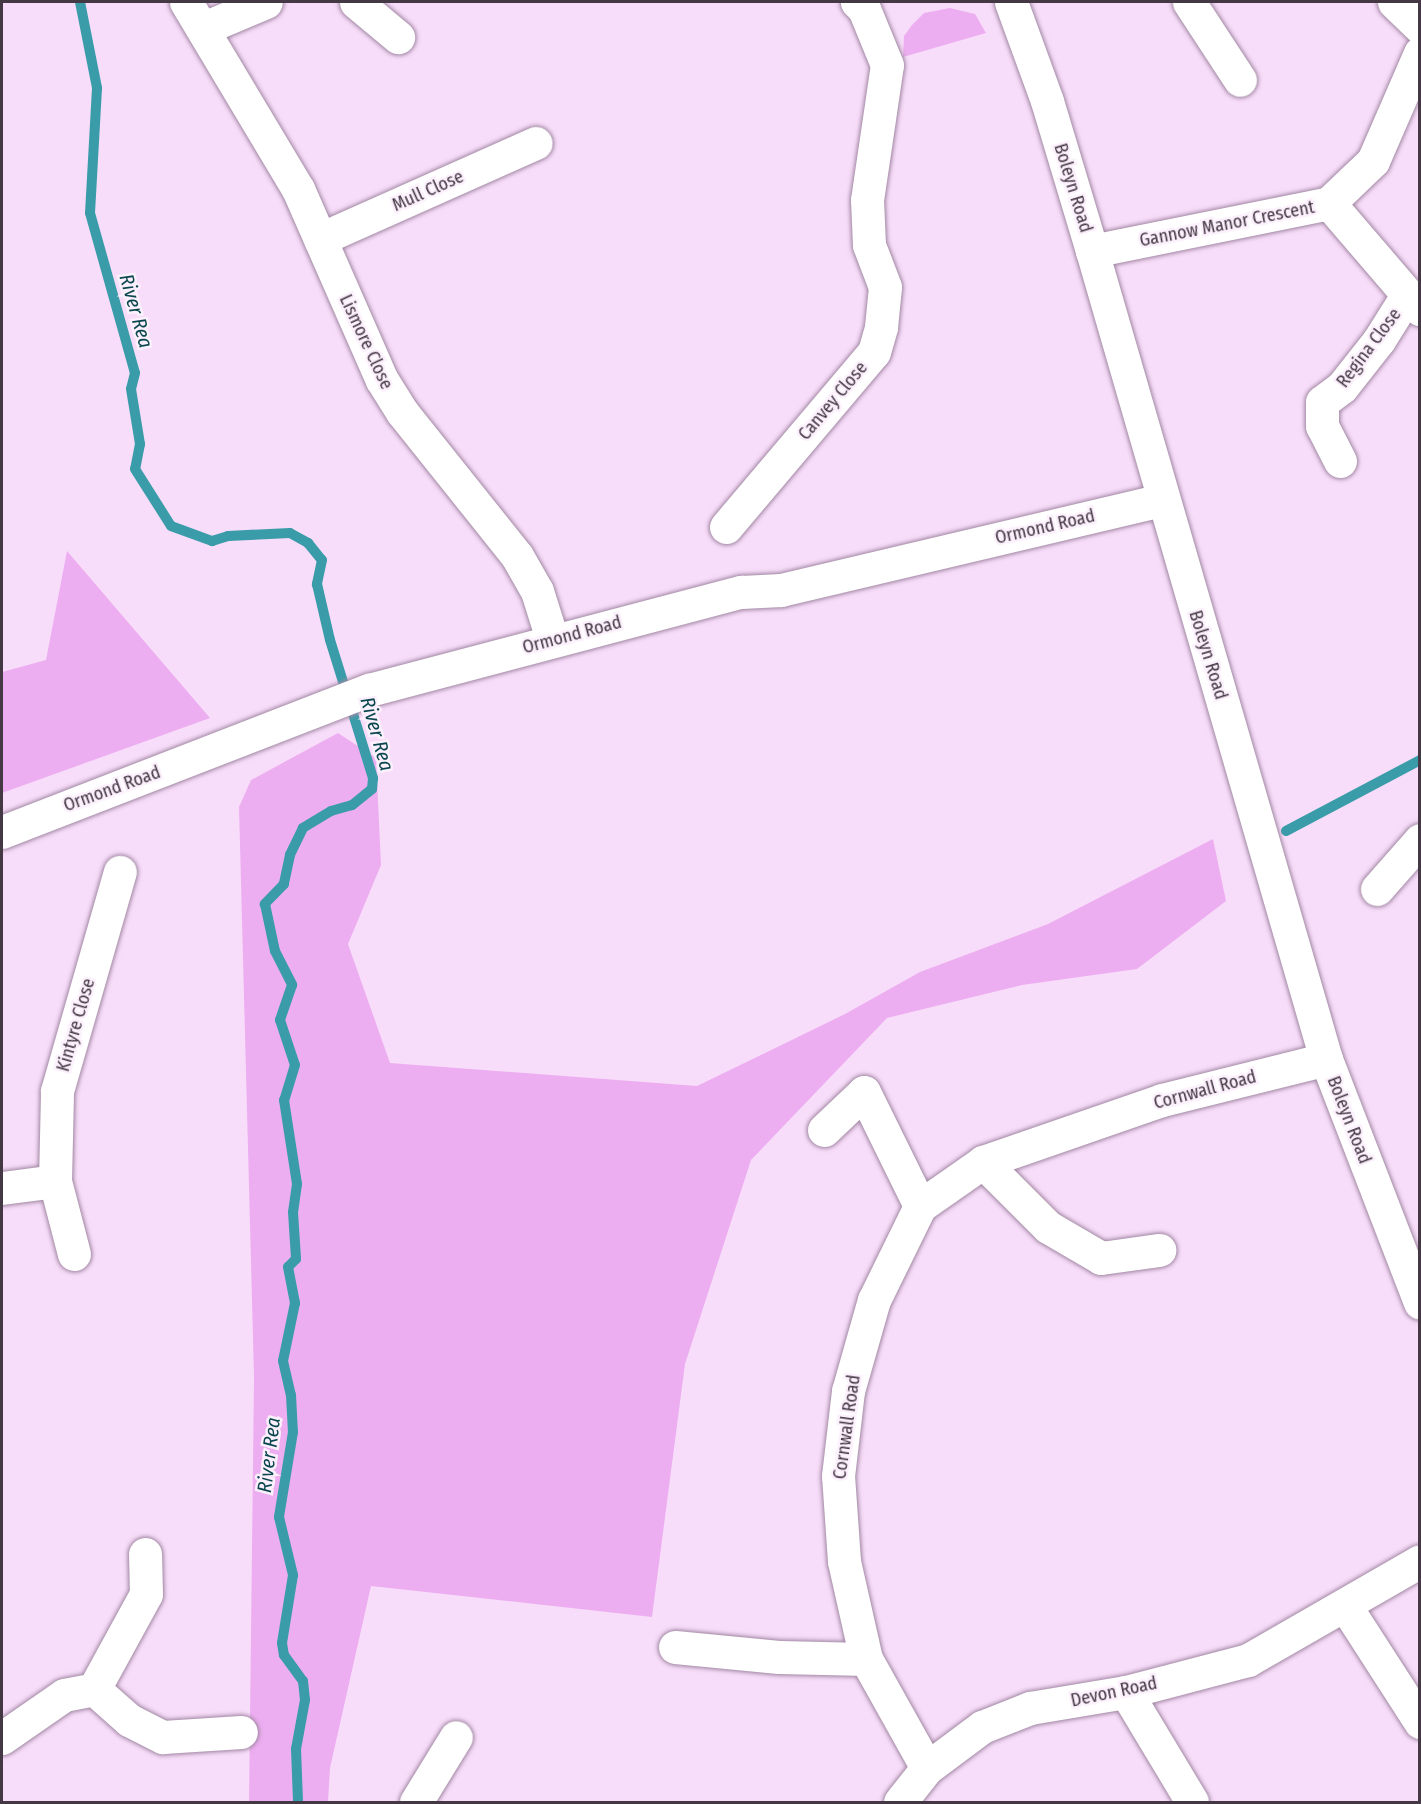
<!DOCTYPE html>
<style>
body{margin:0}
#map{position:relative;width:1421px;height:1804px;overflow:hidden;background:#f8ddfa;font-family:"Fira Sans Condensed",sans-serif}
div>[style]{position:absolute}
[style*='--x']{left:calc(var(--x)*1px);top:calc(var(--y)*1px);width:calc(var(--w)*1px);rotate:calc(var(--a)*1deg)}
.green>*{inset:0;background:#edaef1}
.stream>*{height:10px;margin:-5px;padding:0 5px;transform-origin:5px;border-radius:5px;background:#3a9ca9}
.roads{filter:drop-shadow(0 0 2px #a188a3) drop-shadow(0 0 2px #a188a3)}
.minor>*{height:33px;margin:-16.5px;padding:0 16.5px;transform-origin:16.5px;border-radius:16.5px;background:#fff}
span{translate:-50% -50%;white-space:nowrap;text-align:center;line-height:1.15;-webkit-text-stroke:5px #fbf0fc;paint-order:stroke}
.street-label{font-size:18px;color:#433844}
.water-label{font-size:20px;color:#0a464d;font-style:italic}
.frame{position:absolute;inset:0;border:3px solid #433844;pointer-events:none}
</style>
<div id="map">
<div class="green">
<i style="clip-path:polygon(950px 8px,975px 14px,986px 33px,903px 57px,904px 36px,912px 25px,924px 13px)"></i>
<i style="clip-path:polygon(67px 551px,210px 718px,2px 793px,2px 672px,46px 660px)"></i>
<i style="clip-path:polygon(338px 733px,376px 758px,381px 865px,348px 944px,390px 1063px,697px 1086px,845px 1014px,920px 972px,1048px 924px,1213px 839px,1226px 901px,1137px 969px,1022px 985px,887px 1018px,751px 1160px,685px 1364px,652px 1617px,371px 1586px,330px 1768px,328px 1802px,249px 1802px,254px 1377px,239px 807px,251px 780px)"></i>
</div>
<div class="stream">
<i style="--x:80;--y:2;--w:88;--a:78.8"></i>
<i style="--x:97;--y:88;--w:125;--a:93.2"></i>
<i style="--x:90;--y:213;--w:166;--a:74.3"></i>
<i style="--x:135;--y:373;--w:16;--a:104"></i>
<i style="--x:131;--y:389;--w:56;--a:80.7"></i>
<i style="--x:140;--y:444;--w:25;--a:101"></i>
<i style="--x:135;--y:469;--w:67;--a:57.7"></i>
<i style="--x:171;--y:526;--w:44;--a:20.1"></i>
<i style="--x:212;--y:541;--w:17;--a:-17"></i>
<i style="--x:228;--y:536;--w:62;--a:-2.8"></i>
<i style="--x:290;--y:533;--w:21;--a:29"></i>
<i style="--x:308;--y:543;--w:22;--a:51"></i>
<i style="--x:322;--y:560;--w:25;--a:102"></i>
<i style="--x:317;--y:584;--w:57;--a:76.9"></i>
<i style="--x:330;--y:640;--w:145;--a:72.7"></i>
<i style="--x:373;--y:778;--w:11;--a:95"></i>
<i style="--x:372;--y:789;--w:26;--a:141"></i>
<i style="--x:352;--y:805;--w:22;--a:164"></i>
<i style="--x:331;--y:811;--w:33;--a:149"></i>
<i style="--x:303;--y:828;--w:30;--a:116"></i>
<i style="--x:290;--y:855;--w:30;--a:102"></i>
<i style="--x:284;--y:884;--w:28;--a:134"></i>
<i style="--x:265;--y:904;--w:48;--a:78"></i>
<i style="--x:275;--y:951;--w:38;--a:63"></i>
<i style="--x:292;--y:985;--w:37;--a:109"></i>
<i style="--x:280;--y:1020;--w:47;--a:71.6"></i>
<i style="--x:295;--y:1065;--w:37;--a:107"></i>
<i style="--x:284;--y:1100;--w:85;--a:81.2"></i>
<i style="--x:297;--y:1184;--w:28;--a:98"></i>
<i style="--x:293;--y:1212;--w:47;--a:86.3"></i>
<i style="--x:296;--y:1259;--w:11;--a:135"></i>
<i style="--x:288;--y:1267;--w:37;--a:79"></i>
<i style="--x:295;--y:1303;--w:59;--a:101.7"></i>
<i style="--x:283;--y:1361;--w:35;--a:77"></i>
<i style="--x:291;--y:1395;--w:37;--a:87"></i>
<i style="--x:293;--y:1432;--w:86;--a:99.4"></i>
<i style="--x:279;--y:1517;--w:60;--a:76.4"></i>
<i style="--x:293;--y:1575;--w:69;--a:99.2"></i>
<i style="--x:282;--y:1643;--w:12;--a:81"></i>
<i style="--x:284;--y:1655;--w:32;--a:54"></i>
<i style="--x:303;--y:1681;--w:19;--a:84"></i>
<i style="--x:305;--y:1700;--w:50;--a:100.4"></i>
<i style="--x:296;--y:1749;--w:53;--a:87.8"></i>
<i style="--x:1286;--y:831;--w:152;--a:-27.9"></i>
</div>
<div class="roads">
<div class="minor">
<i style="--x:186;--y:2;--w:218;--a:59.1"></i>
<i style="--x:298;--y:189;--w:209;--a:66.3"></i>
<i style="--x:382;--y:380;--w:38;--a:58"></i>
<i style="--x:402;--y:412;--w:184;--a:51.4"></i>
<i style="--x:517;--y:556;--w:40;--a:60.3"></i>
<i style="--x:537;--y:591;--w:50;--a:72.6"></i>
<i style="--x:356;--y:2;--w:55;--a:39.8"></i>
<i style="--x:1011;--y:2;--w:105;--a:70"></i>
<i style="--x:1047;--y:101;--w:157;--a:73.3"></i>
<i style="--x:1092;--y:251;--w:841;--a:73.85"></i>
<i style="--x:1326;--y:1059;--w:261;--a:68.9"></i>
<i style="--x:1189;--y:2;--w:93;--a:56.8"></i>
<i style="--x:1394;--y:2;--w:36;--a:44"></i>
<i style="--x:204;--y:28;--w:67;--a:-22.8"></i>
<i style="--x:1329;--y:203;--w:140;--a:49.4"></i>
<i style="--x:320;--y:239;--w:236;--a:-24"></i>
<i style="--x:1092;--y:251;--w:242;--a:-11.4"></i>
<i style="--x:1329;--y:203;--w:61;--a:-43.7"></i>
<i style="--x:1373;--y:161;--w:118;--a:-66.5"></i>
<i style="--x:1340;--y:461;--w:39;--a:-117"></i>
<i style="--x:1322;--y:426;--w:24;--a:-90"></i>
<i style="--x:1322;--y:402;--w:25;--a:-37"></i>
<i style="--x:1342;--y:387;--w:60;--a:-51.8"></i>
<i style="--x:1379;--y:340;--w:51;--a:-57.9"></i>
<i style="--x:726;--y:527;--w:229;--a:-49.8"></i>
<i style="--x:874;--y:352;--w:26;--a:-74"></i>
<i style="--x:881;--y:327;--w:40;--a:-84.3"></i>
<i style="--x:885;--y:287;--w:45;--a:-110.9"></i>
<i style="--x:869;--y:245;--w:45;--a:-92.5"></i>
<i style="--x:867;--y:200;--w:136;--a:-81.6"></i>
<i style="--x:887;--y:65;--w:61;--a:-112.3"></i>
<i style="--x:864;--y:9;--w:10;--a:-135"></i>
<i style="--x:2;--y:832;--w:394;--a:-21.2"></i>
<i style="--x:369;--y:690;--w:385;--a:-14.8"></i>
<i style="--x:741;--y:592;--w:40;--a:-2.9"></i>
<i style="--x:781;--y:590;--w:391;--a:-13.3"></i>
<i style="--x:1377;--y:889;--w:65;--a:-48.7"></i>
<i style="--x:824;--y:1130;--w:55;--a:-43.5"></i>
<i style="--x:864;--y:1092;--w:127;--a:63.8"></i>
<i style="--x:983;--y:1162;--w:92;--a:45"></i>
<i style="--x:1048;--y:1227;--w:61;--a:30.3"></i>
<i style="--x:1101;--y:1258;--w:59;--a:-7.9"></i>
<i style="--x:2;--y:1188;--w:53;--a:-7.5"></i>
<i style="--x:74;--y:1254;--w:75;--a:-104.6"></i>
<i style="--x:55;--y:1181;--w:90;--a:-88.7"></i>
<i style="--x:57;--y:1091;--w:228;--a:-74"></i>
<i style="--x:1346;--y:1607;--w:137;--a:57.2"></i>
<i style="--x:675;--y:1647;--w:104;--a:5.5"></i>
<i style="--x:779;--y:1657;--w:87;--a:1.3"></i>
<i style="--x:94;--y:1689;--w:108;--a:-61.3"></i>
<i style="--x:146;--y:1594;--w:40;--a:-91.4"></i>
<i style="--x:1126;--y:1692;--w:128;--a:59"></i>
<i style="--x:2;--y:1738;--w:75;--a:-34.7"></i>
<i style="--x:64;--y:1695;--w:31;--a:-11"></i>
<i style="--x:94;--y:1689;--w:47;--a:41.5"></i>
<i style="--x:129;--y:1720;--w:38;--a:27"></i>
<i style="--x:163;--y:1737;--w:78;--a:-3.7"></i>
<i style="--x:927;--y:1768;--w:125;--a:-119.2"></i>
<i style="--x:866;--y:1659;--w:100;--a:-102.7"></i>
<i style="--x:844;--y:1561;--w:85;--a:-94"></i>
<i style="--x:838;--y:1476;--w:86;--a:-83.3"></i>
<i style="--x:848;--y:1391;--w:95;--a:-74.1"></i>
<i style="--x:874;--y:1300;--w:105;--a:-63.9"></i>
<i style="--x:920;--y:1206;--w:77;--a:-34.9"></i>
<i style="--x:983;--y:1162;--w:189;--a:-19.1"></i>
<i style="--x:1162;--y:1100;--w:169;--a:-14"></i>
<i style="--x:416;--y:1802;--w:76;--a:-58.4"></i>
<i style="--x:900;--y:1802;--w:43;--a:-51.5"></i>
<i style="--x:927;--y:1768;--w:69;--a:-36.7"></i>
<i style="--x:982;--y:1727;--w:52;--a:-21.6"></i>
<i style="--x:1030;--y:1708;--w:97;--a:-9.5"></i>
<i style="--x:1126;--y:1692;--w:126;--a:-14.7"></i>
<i style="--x:1248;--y:1660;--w:198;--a:-29.9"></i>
</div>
</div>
<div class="street-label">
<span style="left:1073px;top:188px;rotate:73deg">Boleyn Road</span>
<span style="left:428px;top:191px;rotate:-24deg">Mull Close</span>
<span style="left:1227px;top:224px;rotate:-11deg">Gannow Manor Crescent</span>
<span style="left:366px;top:342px;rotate:65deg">Lismore Close</span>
<span style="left:1369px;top:348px;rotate:-53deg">Regina Close</span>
<span style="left:833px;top:401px;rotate:-50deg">Canvey Close</span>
<span style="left:1045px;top:527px;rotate:-13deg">Ormond Road</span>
<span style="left:572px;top:635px;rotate:-15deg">Ormond Road</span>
<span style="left:1208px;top:655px;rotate:73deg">Boleyn Road</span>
<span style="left:112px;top:789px;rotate:-20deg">Ormond Road</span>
<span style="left:76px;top:1025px;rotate:-74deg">Kintyre Close</span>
<span style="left:1205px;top:1090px;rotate:-15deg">Cornwall Road</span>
<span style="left:1349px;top:1120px;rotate:69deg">Boleyn Road</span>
<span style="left:847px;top:1427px;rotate:-82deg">Cornwall Road</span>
<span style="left:1114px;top:1692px;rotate:-12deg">Devon Road</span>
</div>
<div class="water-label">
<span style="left:136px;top:311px;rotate:74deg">River Rea</span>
<span style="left:377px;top:734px;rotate:74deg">River Rea</span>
<span style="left:269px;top:1455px;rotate:-83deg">River Rea</span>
</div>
<div class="frame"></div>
</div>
